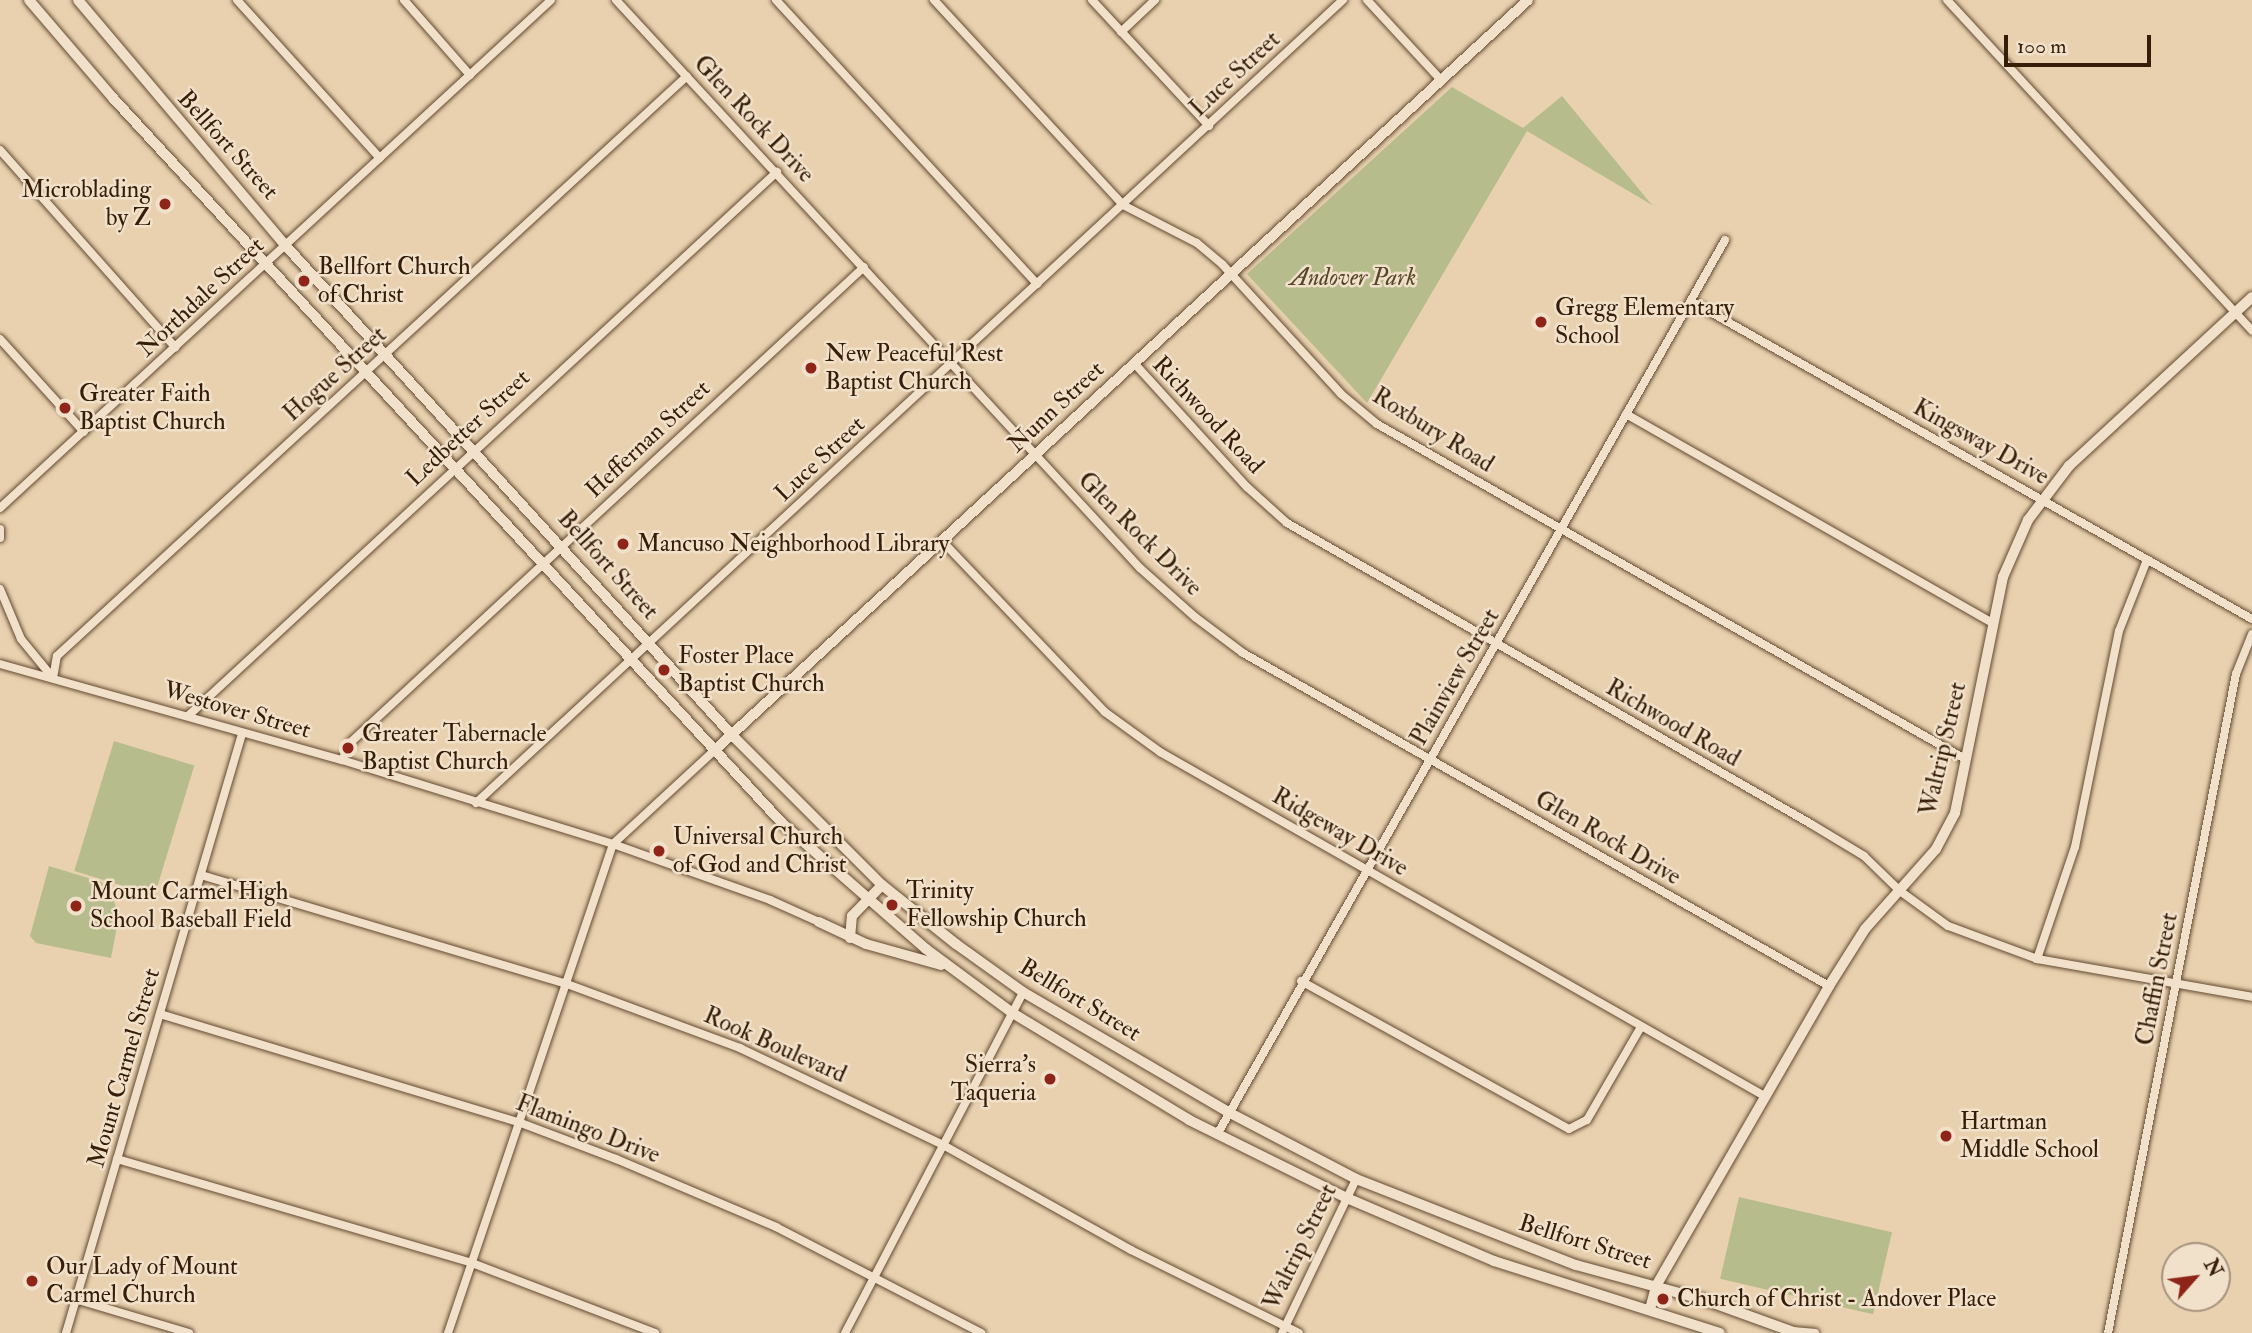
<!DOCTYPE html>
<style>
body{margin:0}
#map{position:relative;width:2252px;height:1333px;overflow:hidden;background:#e9d1af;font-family:"IM FELL Double Pica",serif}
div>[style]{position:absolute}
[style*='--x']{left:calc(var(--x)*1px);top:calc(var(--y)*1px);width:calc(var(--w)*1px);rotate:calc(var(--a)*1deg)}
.green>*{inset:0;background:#b6bc8b;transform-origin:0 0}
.roads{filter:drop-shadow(0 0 2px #634a31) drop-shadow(0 0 2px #634a31)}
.street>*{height:8px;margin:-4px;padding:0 4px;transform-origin:4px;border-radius:4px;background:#f1e1cb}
.secondary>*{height:10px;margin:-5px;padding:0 5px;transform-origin:5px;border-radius:5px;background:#f1e1cb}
.dots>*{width:19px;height:19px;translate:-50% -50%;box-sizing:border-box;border:4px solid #f1e1cb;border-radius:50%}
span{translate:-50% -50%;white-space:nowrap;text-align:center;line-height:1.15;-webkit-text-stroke:5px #f1e1cb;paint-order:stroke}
.street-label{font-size:24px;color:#361d07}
.poi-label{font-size:24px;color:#361d07}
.right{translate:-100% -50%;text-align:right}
.left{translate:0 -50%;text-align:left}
.park-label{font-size:24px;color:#564528;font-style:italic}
.north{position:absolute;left:2161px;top:1242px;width:70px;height:70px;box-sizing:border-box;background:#f1e1cb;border:2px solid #a6937d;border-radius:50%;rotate:62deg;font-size:19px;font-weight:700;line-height:28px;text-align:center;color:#361d07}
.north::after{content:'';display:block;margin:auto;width:24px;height:32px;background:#8f2418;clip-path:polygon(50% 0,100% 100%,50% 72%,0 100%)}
.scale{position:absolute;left:2004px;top:35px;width:147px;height:32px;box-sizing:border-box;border:4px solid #361d07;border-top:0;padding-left:9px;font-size:21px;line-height:24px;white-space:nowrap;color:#361d07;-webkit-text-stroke:5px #f1e1cb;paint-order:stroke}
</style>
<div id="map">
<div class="green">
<i style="clip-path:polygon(1452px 87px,1523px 128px,1562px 96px,1652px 205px,1527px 131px,1367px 403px,1247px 274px)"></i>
<i style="left:114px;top:741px;width:84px;height:136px;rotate:17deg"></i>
<i style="clip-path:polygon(49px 866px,101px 882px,111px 893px,119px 916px,111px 958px,36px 943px,30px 936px)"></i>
<i style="left:1739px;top:1197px;width:157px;height:84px;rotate:13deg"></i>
</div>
<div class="roads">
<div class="street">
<i style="--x:237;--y:0;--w:213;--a:47.9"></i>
<i style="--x:404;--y:0;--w:100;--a:48.7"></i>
<i style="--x:616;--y:0;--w:773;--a:47.31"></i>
<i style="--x:1140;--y:568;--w:74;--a:41.7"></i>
<i style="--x:1195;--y:617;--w:60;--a:36.9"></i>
<i style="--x:1243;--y:653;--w:674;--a:29.61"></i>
<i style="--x:776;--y:0;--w:386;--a:47.4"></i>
<i style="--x:934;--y:0;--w:279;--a:47.3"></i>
<i style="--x:1123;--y:205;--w:83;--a:27.2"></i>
<i style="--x:1197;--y:243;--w:33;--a:40"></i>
<i style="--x:1222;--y:264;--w:176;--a:47.5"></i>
<i style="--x:1341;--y:394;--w:47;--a:39.8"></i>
<i style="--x:1377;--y:424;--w:677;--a:29.67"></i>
<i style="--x:1092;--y:0;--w:172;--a:47.1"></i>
<i style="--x:1367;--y:0;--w:109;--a:47.2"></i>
<i style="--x:1947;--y:0;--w:450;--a:47.3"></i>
<i style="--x:1121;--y:32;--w:47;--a:-43.3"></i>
<i style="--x:0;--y:150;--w:264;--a:48.4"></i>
<i style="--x:1691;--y:301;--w:645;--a:29.55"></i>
<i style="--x:0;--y:339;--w:125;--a:47.9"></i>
<i style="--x:1134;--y:363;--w:168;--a:47.7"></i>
<i style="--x:1247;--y:487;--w:54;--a:42"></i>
<i style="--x:1287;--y:523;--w:604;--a:29.87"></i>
<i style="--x:1811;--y:824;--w:62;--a:31.1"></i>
<i style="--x:1864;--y:856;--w:50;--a:44.2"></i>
<i style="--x:1900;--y:891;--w:59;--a:36.1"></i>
<i style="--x:1948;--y:926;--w:95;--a:20.3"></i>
<i style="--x:2037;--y:959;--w:218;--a:10"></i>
<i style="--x:1626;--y:414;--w:421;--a:29.7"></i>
<i style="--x:0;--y:508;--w:749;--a:-42.67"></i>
<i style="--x:0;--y:529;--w:9;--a:90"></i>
<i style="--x:942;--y:541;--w:236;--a:46.4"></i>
<i style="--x:1105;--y:712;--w:68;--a:36"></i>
<i style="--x:1160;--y:752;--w:697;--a:29.65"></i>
<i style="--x:0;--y:589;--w:54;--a:67.2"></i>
<i style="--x:21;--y:639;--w:50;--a:50.6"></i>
<i style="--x:0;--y:664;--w:355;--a:15.7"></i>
<i style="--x:342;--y:760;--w:284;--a:17.2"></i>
<i style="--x:613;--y:844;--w:167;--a:19.6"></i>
<i style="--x:770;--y:900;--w:54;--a:24.2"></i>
<i style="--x:53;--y:678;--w:22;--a:-80"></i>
<i style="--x:57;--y:656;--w:856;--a:-42.63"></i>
<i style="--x:188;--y:716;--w:802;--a:-42.73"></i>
<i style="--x:342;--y:760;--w:20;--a:-63"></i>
<i style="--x:351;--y:742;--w:699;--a:-42.8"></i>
<i style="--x:476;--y:803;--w:1182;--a:-42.81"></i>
<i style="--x:201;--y:875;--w:379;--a:16.6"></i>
<i style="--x:564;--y:983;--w:188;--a:20.3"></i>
<i style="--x:740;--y:1048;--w:225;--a:25.5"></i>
<i style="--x:943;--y:1145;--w:215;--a:29.2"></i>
<i style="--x:1131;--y:1250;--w:187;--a:26.3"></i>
<i style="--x:2037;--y:959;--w:118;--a:-71.3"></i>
<i style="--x:2075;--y:847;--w:220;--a:-78.5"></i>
<i style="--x:2119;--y:631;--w:76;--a:-68.5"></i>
<i style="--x:1301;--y:981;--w:306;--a:28.9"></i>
<i style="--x:1569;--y:1129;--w:20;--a:-27"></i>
<i style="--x:1587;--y:1120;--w:108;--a:-59.9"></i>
<i style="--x:160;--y:1014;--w:374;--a:16.8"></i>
<i style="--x:518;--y:1122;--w:105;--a:20.7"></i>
<i style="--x:616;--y:1159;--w:174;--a:23"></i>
<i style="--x:776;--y:1227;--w:231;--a:27.3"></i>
<i style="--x:1218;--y:1133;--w:1027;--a:-60.41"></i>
<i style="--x:117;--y:1159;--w:370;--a:16.3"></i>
<i style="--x:472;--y:1263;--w:196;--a:20.9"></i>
<i style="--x:75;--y:1299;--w:119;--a:16.6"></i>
<i style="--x:1794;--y:1331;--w:21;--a:5"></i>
<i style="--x:66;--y:1333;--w:624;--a:-73.63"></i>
<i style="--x:448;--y:1333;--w:516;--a:-71.35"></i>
<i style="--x:613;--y:844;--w:139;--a:-42.7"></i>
<i style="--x:845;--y:1333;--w:385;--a:-62.4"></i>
<i style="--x:1282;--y:1333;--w:171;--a:-64.3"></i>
<i style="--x:2108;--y:1333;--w:671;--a:-79.01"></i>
<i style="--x:2236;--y:674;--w:43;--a:-68.2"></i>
</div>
<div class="secondary">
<i style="--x:29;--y:0;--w:129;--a:49.4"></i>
<i style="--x:113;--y:98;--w:987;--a:47.3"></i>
<i style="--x:782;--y:823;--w:191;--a:41.2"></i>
<i style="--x:926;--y:949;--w:106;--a:36.5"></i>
<i style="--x:1011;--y:1012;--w:208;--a:31.2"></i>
<i style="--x:1189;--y:1120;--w:176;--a:26.3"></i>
<i style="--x:1347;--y:1198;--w:160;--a:23.2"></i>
<i style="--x:1494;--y:1261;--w:237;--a:17.7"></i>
<i style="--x:78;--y:0;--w:321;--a:49.8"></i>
<i style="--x:285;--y:245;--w:663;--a:47.63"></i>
<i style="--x:732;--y:735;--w:212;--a:45"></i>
<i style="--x:882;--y:885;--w:95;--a:38.6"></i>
<i style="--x:956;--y:944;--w:82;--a:35.6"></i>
<i style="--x:1023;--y:992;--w:238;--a:30.3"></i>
<i style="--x:1228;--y:1112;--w:144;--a:27.6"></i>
<i style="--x:1356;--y:1179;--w:236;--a:21.4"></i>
<i style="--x:1576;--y:1265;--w:134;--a:15.2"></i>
<i style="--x:1705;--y:1300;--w:97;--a:19.9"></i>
<i style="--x:715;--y:750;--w:1106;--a:-42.69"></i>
<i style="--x:819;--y:922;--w:52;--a:25.1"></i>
<i style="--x:866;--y:944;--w:78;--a:15.6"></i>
<i style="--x:850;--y:938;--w:22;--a:-85"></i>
<i style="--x:852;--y:916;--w:43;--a:-45.9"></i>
<i style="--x:1650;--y:1309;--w:24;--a:-75"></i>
<i style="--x:1656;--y:1286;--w:346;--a:-60"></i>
<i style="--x:1829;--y:986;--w:67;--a:-57.7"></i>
<i style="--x:1865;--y:929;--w:107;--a:-48.4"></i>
<i style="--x:1936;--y:849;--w:41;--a:-62.2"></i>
<i style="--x:1955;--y:813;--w:241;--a:-78.5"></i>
<i style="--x:2003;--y:577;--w:62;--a:-66.3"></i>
<i style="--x:2028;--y:520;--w:68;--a:-52.8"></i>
<i style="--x:2069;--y:466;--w:249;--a:-42.7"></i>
</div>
</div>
<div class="dots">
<i style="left:165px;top:204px;background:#8f2418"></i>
<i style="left:304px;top:281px;background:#8f2418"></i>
<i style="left:1541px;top:322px;background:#8f2418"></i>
<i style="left:811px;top:368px;background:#8f2418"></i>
<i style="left:65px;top:408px;background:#8f2418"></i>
<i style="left:623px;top:544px;background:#8f2418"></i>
<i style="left:664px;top:670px;background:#8f2418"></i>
<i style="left:348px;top:748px;background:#8f2418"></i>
<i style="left:659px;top:851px;background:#8f2418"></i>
<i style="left:892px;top:905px;background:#8f2418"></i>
<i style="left:76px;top:906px;background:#8f2418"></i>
<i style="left:1050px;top:1079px;background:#8f2418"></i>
<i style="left:1946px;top:1136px;background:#8f2418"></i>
<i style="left:32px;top:1281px;background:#8f2418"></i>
<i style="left:1663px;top:1299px;background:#8f2418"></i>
</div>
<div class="street-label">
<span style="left:1235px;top:74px;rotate:-43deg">Luce Street</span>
<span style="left:754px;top:119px;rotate:47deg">Glen Rock Drive</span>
<span style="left:228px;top:145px;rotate:48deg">Bellfort Street</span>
<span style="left:201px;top:297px;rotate:-43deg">Northdale Street</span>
<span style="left:335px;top:374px;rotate:-42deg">Hogue Street</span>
<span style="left:1056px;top:407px;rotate:-43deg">Nunn Street</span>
<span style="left:1208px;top:415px;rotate:47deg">Richwood Road</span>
<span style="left:468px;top:428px;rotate:-43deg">Ledbetter Street</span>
<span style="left:1433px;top:430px;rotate:32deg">Roxbury Road</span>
<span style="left:648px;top:439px;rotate:-43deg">Heffernan Street</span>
<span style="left:1981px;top:442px;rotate:29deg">Kingsway Drive</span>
<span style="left:820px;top:459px;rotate:-43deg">Luce Street</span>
<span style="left:1140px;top:534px;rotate:45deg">Glen Rock Drive</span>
<span style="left:608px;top:565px;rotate:48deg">Bellfort Street</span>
<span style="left:1455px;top:677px;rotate:-60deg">Plainview Street</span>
<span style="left:237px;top:710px;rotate:16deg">Westover Street</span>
<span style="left:1673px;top:723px;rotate:30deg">Richwood Road</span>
<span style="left:1943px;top:749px;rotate:-77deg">Waltrip Street</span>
<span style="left:1340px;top:832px;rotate:30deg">Ridgeway Drive</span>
<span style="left:1608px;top:838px;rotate:30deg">Glen Rock Drive</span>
<span style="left:2157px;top:979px;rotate:-79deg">Chaffin Street</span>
<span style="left:1080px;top:1000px;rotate:31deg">Bellfort Street</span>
<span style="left:775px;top:1045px;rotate:24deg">Rook Boulevard</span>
<span style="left:124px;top:1068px;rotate:-74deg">Mount Carmel Street</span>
<span style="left:588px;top:1129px;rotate:21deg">Flamingo Drive</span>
<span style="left:1585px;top:1242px;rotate:17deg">Bellfort Street</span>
<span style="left:1300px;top:1247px;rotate:-64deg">Waltrip Street</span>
</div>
<div class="poi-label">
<span class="right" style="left:151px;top:204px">Microblading<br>by Z</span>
<span class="left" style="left:318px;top:281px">Bellfort Church<br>of Christ</span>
<span class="left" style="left:1555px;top:322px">Gregg Elementary<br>School</span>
<span class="left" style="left:825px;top:368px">New Peaceful Rest<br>Baptist Church</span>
<span class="left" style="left:79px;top:408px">Greater Faith<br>Baptist Church</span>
<span class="left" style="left:637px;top:544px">Mancuso Neighborhood Library</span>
<span class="left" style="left:678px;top:670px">Foster Place<br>Baptist Church</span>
<span class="left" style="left:362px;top:748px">Greater Tabernacle<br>Baptist Church</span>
<span class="left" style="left:673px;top:851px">Universal Church<br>of God and Christ</span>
<span class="left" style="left:906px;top:905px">Trinity<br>Fellowship Church</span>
<span class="left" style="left:90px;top:906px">Mount Carmel High<br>School Baseball Field</span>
<span class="right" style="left:1036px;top:1079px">Sierra's<br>Taqueria</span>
<span class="left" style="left:1960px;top:1136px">Hartman<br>Middle School</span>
<span class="left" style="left:46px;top:1281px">Our Lady of Mount<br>Carmel Church</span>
<span class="left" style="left:1677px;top:1299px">Church of Christ - Andover Place</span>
</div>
<div class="park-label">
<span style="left:1353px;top:278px">Andover Park</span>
</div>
<div class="north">N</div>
<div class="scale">100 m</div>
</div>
